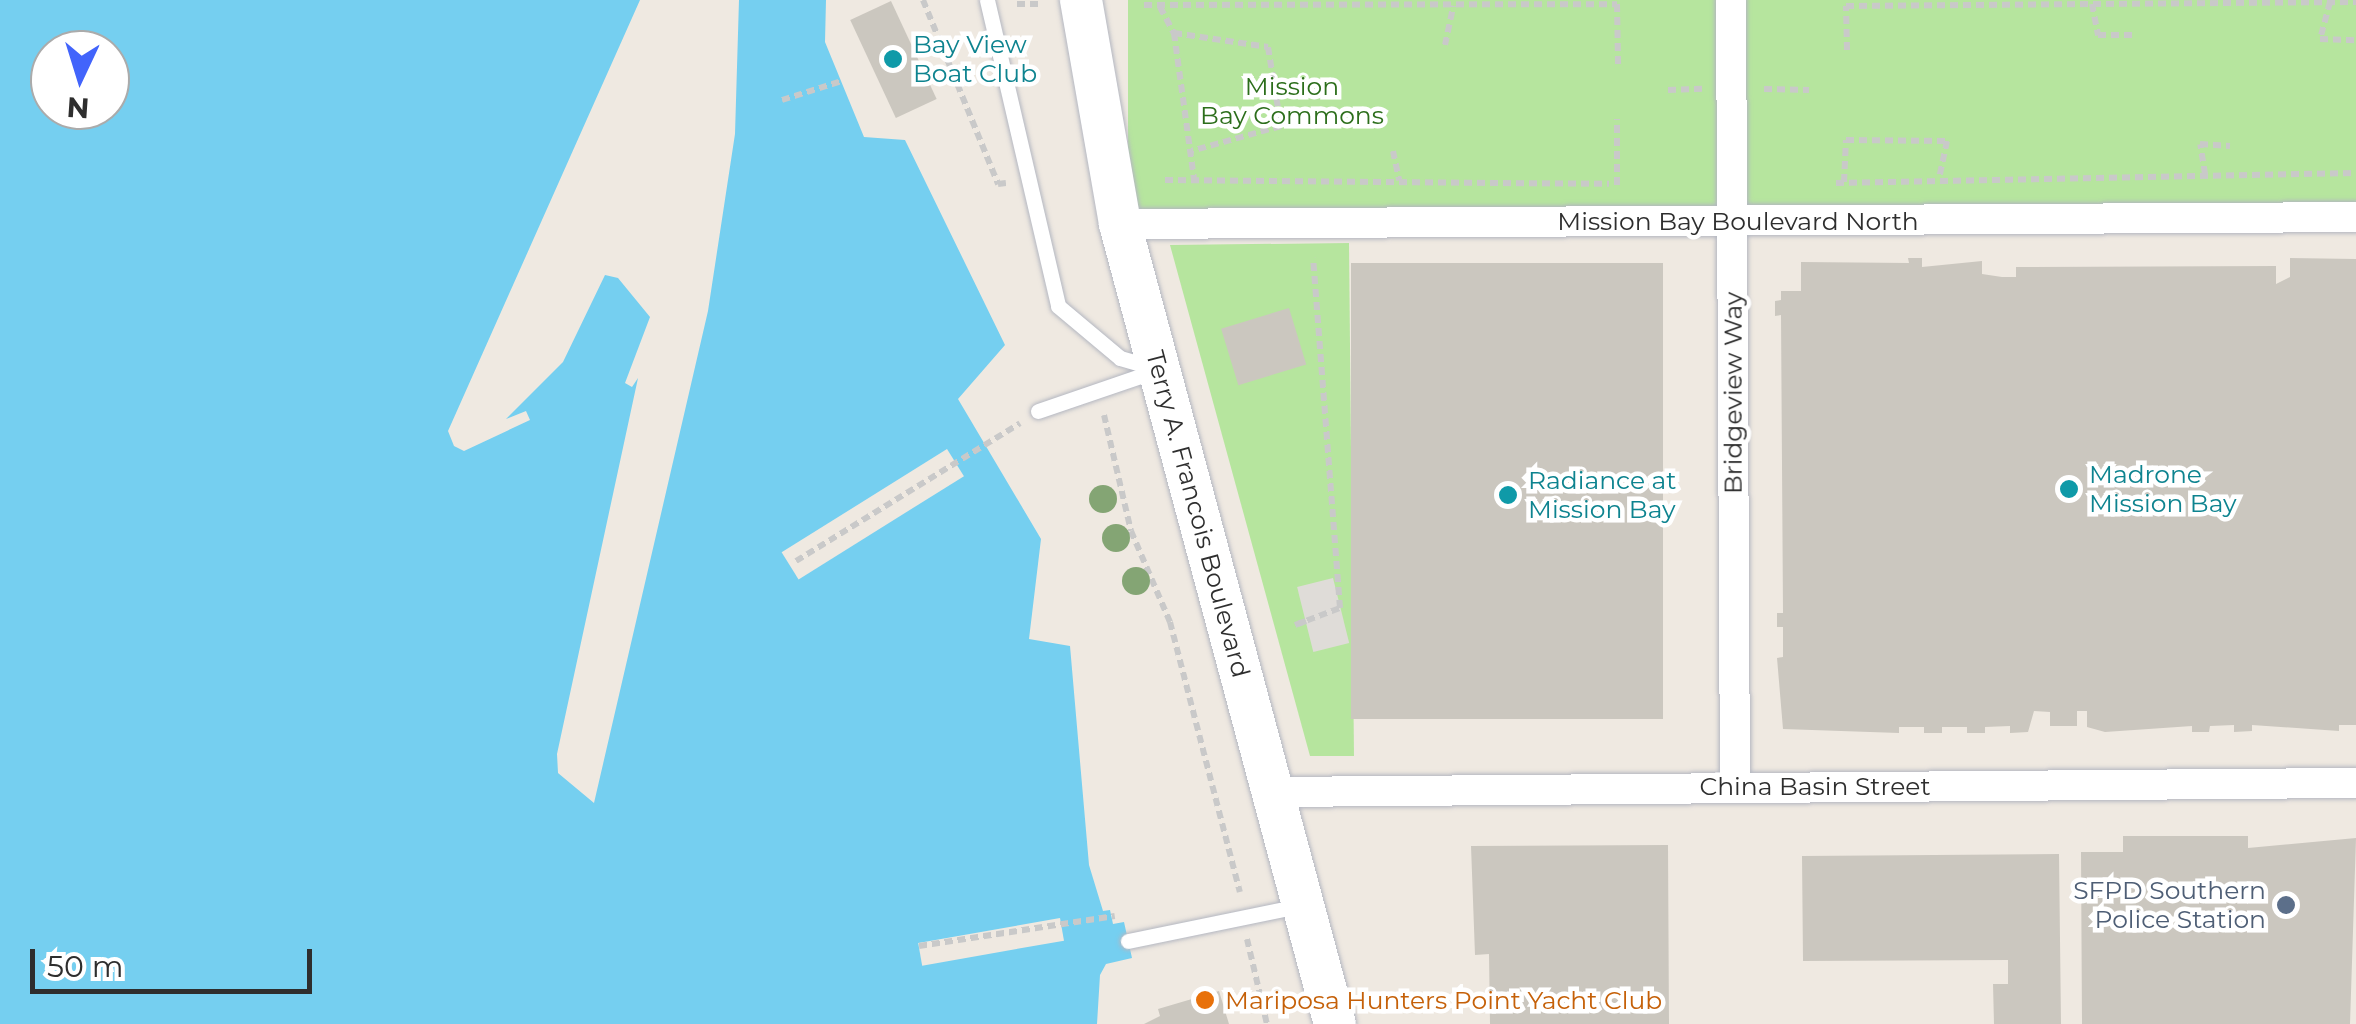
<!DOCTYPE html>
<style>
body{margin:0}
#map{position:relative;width:2356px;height:1024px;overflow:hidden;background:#efe9e1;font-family:Montserrat,sans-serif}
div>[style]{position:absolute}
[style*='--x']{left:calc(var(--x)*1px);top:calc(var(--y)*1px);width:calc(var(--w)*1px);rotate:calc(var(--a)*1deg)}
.green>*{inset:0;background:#b6e59e;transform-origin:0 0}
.plaza>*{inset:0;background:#dfdcd8;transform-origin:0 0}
.water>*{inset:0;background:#75cff0}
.pier>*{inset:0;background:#efe9e1;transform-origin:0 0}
.building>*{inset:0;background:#cbc7bf;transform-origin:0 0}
.path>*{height:6px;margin-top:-3px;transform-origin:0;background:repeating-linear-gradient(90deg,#c9c9c9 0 8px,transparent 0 13px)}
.roads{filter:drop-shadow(0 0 2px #b4b7c1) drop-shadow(0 0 2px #b4b7c1)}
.lane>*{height:15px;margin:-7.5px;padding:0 7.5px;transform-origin:7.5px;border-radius:7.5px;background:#fff}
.street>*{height:30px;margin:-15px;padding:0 15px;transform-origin:15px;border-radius:15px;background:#fff}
.secondary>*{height:42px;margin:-21px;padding:0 21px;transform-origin:21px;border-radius:21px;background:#fff}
.trees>*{width:28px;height:28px;margin:-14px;border-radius:50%;background:#84a574}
.dots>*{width:28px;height:28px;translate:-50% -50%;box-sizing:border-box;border:5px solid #fff;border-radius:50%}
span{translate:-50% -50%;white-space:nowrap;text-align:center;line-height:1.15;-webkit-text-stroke:9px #fff;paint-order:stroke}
.culture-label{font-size:25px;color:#0d838f}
.left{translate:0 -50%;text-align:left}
.park-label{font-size:25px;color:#2c6e1b}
.street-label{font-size:25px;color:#2e2e2e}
.service-label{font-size:25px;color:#4e5e75}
.right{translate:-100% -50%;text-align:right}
.food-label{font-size:25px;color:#c56008}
.north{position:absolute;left:30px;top:30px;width:100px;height:100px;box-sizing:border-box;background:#fff;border:2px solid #ababab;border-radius:50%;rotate:184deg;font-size:28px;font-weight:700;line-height:40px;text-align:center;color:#2e2e2e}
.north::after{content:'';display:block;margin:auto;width:35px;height:45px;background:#4264fb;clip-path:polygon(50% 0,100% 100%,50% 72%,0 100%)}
.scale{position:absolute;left:30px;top:949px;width:282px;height:45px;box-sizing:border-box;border:5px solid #2e2e2e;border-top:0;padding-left:12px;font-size:30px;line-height:35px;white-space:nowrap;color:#2e2e2e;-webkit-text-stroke:8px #fff;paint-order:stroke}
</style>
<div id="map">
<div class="green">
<i style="left:1128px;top:0;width:1228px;height:209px"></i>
<i style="clip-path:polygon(1349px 243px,1354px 756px,1310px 756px,1170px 245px)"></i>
</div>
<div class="plaza">
<i style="left:1333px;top:578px;width:67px;height:37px;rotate:76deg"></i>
</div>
<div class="water">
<i style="clip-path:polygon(evenodd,0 0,826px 0,825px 42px,864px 137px,905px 140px,1005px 345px,958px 399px,1041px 539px,1029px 639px,1070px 646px,1089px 865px,1103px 911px,1110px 910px,1113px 924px,1124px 922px,1132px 958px,1106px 964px,1100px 975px,1097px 1024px,0 1024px,0 0,50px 50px,110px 50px,110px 110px,50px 110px,50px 50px)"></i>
</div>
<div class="pier">
<i style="clip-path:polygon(640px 0,739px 0,735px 134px,708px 311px,594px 803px,558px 773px,557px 754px,638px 378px,632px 387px,625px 383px,650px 317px,618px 278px,605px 275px,563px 362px,506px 419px,526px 411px,530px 420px,464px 451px,454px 446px,448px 431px)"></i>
<i style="left:947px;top:449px;width:32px;height:195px;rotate:58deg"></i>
<i style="left:1060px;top:918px;width:23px;height:144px;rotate:80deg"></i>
</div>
<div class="building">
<i style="left:891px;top:1px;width:108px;height:45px;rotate:65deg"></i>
<i style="clip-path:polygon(1908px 258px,1922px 258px,1922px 267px,1982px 261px,1982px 274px,2002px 277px,2016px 277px,2016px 267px,2276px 266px,2276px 284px,2290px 277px,2290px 258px,2356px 259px,2356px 725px,2339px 725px,2339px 731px,2252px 725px,2252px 731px,2234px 732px,2234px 725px,2210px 726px,2209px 732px,2192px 732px,2192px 726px,2105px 732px,2087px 727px,2087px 711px,2077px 711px,2077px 726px,2050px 726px,2050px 712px,2034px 711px,2028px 732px,2010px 733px,2010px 726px,1985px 727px,1985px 733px,1967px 733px,1967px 727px,1942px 727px,1942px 733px,1924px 733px,1924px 727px,1899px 727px,1899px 733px,1783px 729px,1777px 658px,1783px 657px,1783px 627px,1777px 627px,1777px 613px,1783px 613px,1781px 315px,1775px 316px,1775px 301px,1781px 300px,1781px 291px,1801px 291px,1801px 262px,1909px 263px)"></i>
<i style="left:1663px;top:263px;width:456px;height:312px;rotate:90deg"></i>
<i style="left:1289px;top:308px;width:59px;height:71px;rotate:73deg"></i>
<i style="clip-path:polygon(2123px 836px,2248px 836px,2248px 848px,2356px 838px,2350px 1024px,2082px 1024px,2081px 852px,2123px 852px)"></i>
<i style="clip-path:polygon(1668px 845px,1669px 1024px,1490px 1024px,1489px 954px,1475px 955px,1471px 846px)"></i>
<i style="clip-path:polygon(2059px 854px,2061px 1024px,1994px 1024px,1993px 984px,2008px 984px,2008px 960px,1803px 961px,1802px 856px)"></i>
<i style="clip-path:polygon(1219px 991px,1229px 1024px,1144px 1024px,1160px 1016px,1158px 1009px)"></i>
</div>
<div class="path">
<i style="--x:923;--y:0;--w:199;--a:67.8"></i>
<i style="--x:998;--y:184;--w:8;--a:-7"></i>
<i style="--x:2330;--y:2;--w:38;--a:105"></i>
<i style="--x:2320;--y:39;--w:36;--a:2"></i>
<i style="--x:1017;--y:4;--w:21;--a:0"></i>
<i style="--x:2092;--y:4;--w:32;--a:79"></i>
<i style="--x:2098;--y:35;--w:36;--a:0"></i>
<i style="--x:1144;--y:5;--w:473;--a:-0.1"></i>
<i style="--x:1617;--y:4;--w:60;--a:89"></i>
<i style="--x:1160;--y:7;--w:30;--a:62"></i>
<i style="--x:1174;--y:33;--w:147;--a:82.2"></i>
<i style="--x:1174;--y:33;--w:95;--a:8.5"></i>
<i style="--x:1268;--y:47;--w:80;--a:80.7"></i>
<i style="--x:1281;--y:126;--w:93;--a:164.5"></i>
<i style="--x:1445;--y:45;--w:40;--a:-78"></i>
<i style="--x:1847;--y:50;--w:44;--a:-91.3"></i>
<i style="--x:1846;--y:6;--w:510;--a:-0.45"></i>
<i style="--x:1764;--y:89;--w:45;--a:1.3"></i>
<i style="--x:1668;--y:90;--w:34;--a:-2"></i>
<i style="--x:782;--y:100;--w:63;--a:-17.6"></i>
<i style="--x:1393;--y:151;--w:30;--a:78"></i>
<i style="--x:2205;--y:174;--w:30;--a:-99"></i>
<i style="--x:2200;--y:144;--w:30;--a:4"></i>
<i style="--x:1165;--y:180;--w:444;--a:0.5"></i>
<i style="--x:1844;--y:182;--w:42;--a:-87.3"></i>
<i style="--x:1846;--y:140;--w:101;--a:0.6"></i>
<i style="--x:1947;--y:141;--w:38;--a:102"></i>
<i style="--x:1836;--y:183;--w:520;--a:-1.1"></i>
<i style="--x:1617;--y:185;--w:66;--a:-90"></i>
<i style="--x:1104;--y:415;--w:119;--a:76.9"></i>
<i style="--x:1131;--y:531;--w:99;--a:66.8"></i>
<i style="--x:1170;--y:622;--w:279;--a:75.5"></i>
<i style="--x:796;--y:561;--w:263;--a:-31.6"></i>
<i style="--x:1306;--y:621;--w:12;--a:160"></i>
<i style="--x:1295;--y:625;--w:48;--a:-20.7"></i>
<i style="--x:1340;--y:608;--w:351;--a:-94.4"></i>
<i style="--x:1247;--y:939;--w:87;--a:76.8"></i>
<i style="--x:919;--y:946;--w:198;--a:-8.7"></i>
</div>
<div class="roads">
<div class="lane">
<i style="--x:987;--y:0;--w:314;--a:76.9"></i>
<i style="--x:1058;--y:306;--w:81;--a:40"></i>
<i style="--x:1120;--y:358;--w:36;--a:16"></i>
<i style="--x:1038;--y:411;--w:124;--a:-18.9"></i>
<i style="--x:1128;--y:941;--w:174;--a:-11.6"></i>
</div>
<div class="street">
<i style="--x:1731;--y:0;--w:787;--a:89.71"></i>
<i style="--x:1120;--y:224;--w:1236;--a:-0.32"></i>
<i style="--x:1273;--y:792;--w:1083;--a:-0.48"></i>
</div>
<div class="secondary">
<i style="--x:1081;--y:0;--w:227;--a:80.1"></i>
<i style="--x:1120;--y:224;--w:828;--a:74.96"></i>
</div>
</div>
<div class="trees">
<i style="left:1103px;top:499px"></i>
<i style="left:1116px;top:538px"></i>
<i style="left:1136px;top:581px"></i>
</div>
<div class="dots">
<i style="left:893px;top:59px;background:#0f9aa8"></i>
<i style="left:2069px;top:489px;background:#0f9aa8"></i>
<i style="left:1508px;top:495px;background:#0f9aa8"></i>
<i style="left:2286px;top:905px;background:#5c6f8a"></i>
<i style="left:1205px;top:1000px;background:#e8710a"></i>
</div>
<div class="culture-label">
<span class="left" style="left:913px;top:59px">Bay View<br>Boat Club</span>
<span class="left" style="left:2089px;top:489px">Madrone<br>Mission Bay</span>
<span class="left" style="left:1528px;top:495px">Radiance at<br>Mission Bay</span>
</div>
<div class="park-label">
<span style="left:1292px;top:101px">Mission<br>Bay Commons</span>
</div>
<div class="street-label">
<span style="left:1738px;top:221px">Mission Bay Boulevard North</span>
<span style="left:1733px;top:393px;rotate:-90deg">Bridgeview Way</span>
<span style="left:1198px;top:514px;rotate:75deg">Terry A. Francois Boulevard</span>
<span style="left:1815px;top:786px">China Basin Street</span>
</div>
<div class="service-label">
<span class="right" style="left:2266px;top:905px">SFPD Southern<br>Police Station</span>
</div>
<div class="food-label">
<span class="left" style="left:1225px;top:1000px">Mariposa Hunters Point Yacht Club</span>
</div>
<div class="north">N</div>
<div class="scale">50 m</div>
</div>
